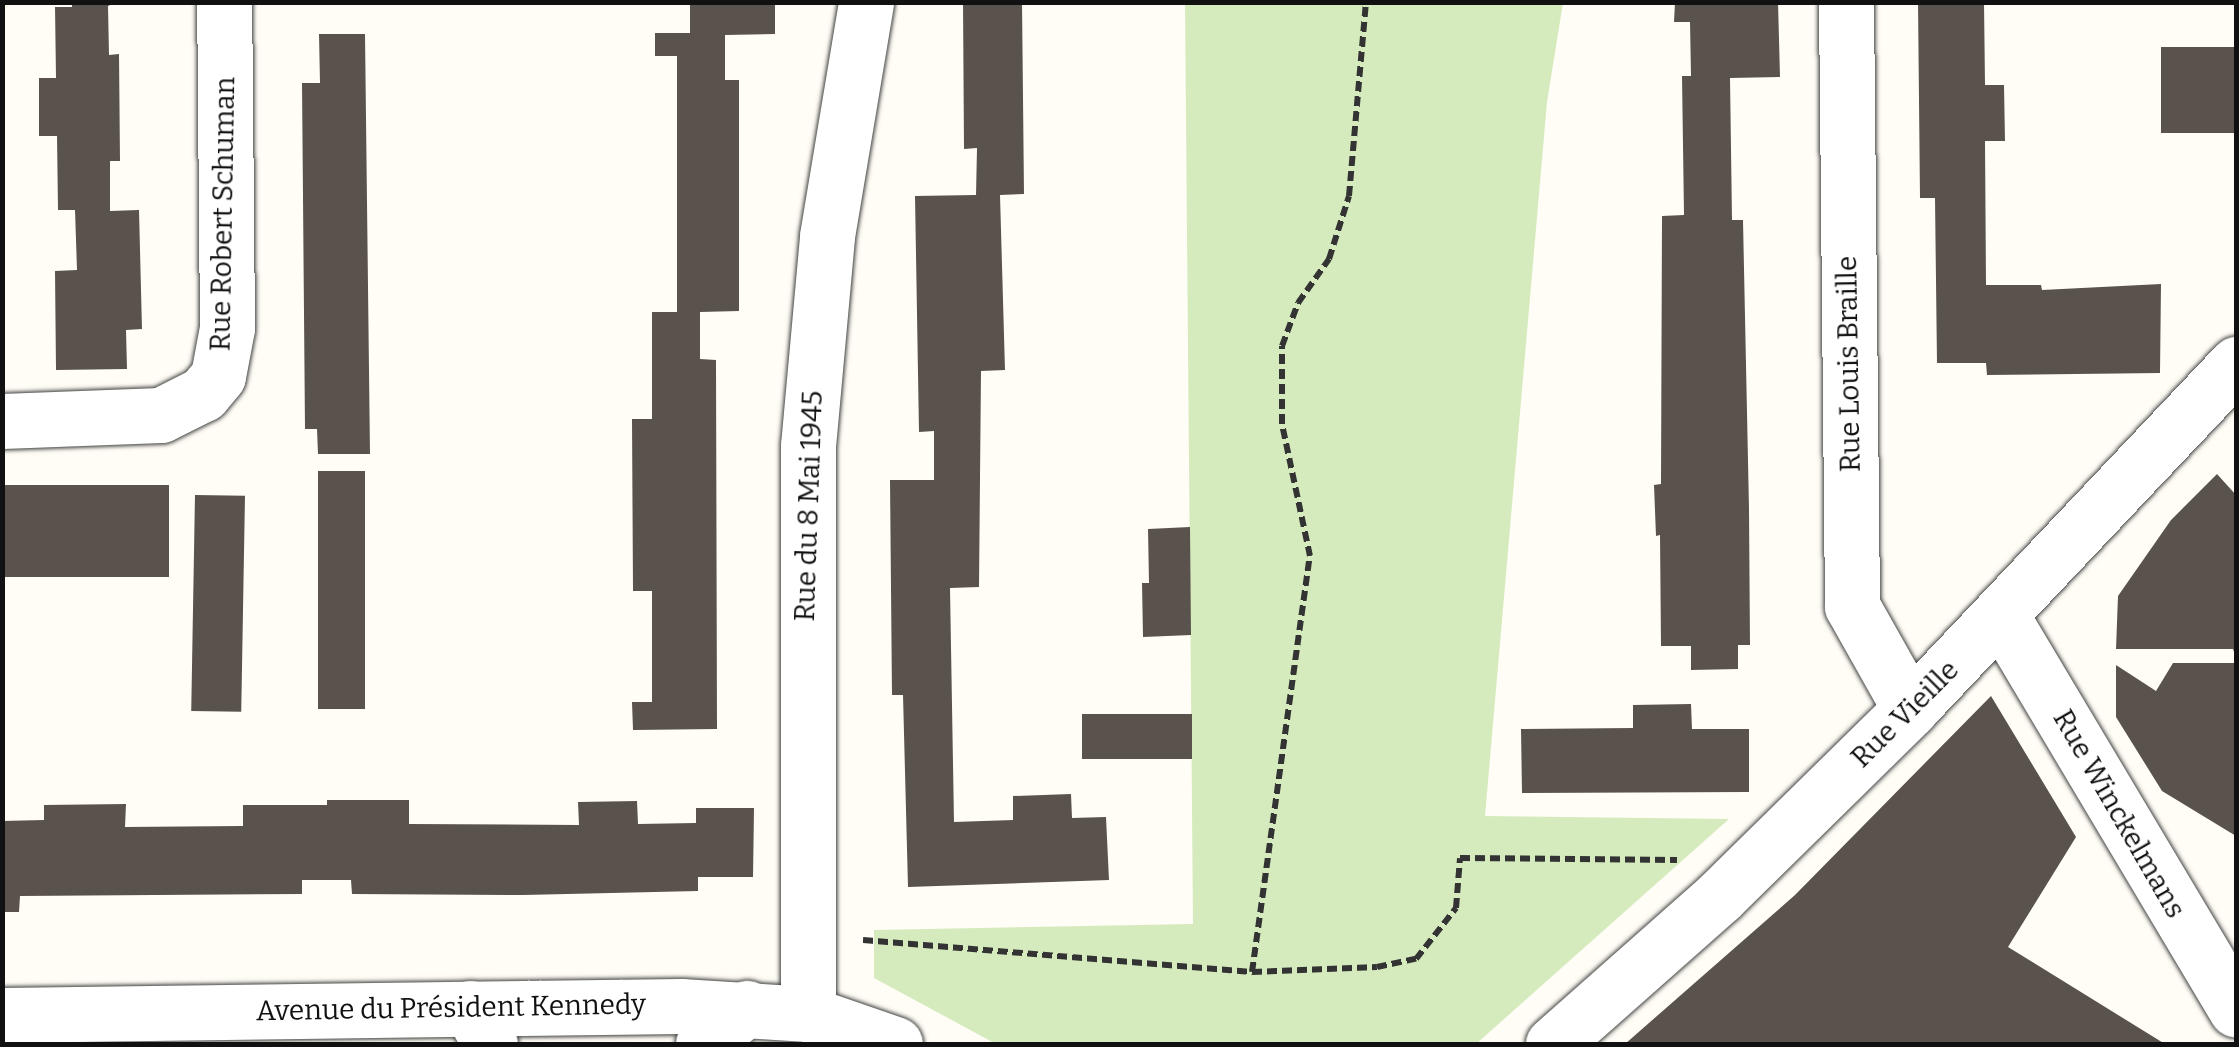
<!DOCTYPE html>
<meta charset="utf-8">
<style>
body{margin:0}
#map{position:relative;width:2239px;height:1047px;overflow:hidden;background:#fffdf5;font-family:Bitter,serif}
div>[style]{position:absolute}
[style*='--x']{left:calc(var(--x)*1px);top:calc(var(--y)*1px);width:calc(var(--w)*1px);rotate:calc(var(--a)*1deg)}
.green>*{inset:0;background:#d5ebbd}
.building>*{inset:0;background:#5a524d;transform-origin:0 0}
.path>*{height:6px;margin-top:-3px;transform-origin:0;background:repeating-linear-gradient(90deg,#333 0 10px,transparent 0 15px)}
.roads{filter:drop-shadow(0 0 2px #444) drop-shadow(0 0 2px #444)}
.minor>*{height:55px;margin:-27.5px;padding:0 27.5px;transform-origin:27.5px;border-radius:27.5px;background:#fff}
.tertiary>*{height:55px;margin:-27.5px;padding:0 27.5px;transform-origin:27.5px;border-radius:27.5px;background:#fff}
span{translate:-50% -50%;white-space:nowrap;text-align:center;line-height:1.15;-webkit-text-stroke:10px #fff;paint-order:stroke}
.street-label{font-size:28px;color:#111}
.frame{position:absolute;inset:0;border:5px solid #111;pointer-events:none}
</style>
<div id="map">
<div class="green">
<i style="clip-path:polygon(1185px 3px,1563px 3px,1547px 102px,1485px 816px,1729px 819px,1476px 1044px,996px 1044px,874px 978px,874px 930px,1193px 924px)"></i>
</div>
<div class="building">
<i style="clip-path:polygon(72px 2px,117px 2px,108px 6px,109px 55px,119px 54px,120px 161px,110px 161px,110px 211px,139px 210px,142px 329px,126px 330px,127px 369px,56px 370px,55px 271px,77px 270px,75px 210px,58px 210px,57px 136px,39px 136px,39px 78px,56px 78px,55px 7px,72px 7px)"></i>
<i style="clip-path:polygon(690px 2px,775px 2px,775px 34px,725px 35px,725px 80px,739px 80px,739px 311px,700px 312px,700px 359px,716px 360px,717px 729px,633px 730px,632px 702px,652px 702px,652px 591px,633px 591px,632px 419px,652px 419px,652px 312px,677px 312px,677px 56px,655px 56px,655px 33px,690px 33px)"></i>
<i style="clip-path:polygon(963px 2px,1022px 2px,1024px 194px,1000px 195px,1005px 370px,981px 371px,979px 587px,950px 588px,954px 822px,1013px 820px,1013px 796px,1071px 794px,1072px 818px,1106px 817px,1109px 880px,908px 887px,903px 695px,892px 695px,890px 480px,934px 480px,934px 431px,919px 432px,915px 196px,976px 195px,977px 148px,964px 149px)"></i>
<i style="clip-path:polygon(1675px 2px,1778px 2px,1780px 77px,1730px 78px,1732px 220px,1743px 220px,1749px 509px,1750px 645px,1738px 645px,1738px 669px,1691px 670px,1691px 646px,1661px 646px,1660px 535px,1656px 536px,1654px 485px,1661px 484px,1662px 216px,1684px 215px,1682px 76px,1691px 76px,1690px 22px,1674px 22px)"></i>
<i style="clip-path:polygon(1918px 2px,1984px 2px,1985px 85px,2004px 85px,2005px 141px,1985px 141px,1986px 285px,2041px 285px,2042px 290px,2161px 284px,2160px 373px,1987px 375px,1986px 363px,1937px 363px,1935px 198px,1920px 198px)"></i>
<i style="clip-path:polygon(319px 34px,365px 34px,370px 454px,318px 454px,317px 429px,305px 429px,302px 83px,320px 83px)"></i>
<i style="left:2236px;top:47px;width:86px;height:75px;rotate:90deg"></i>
<i style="left:318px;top:471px;width:47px;height:238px"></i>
<i style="clip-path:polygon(2217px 474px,2236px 495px,2236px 658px,2233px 649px,2116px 649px,2118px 596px,2171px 520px)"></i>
<i style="left:2px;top:485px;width:167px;height:92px"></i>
<i style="left:195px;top:495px;width:50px;height:216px;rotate:1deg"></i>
<i style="clip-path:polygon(1190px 527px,1191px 635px,1143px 637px,1142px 583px,1149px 583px,1148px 529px)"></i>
<i style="clip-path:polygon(2173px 663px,2236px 663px,2236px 836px,2162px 791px,2116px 717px,2116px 665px,2156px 691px)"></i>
<i style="clip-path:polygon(1991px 696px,2076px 837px,2008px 947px,2165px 1044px,1625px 1044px,1795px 895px)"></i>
<i style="clip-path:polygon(1691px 704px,1692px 729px,1749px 729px,1749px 792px,1522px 793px,1521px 729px,1633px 728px,1633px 705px)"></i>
<i style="left:1192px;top:714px;width:45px;height:110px;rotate:90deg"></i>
<i style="clip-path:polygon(327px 800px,409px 800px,409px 824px,579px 825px,578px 802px,637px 801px,638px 824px,696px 823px,696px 808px,754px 808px,753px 877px,698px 877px,698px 891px,523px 895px,352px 894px,351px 880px,302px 880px,302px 894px,20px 896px,19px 912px,2px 912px,2px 821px,44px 820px,44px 805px,126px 804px,125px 827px,243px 826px,243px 805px,327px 805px)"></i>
</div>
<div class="path">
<i style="--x:863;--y:940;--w:390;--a:4.7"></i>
<i style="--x:1252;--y:972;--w:125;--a:-2.3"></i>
<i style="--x:1377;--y:967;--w:40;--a:-12"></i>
<i style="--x:1416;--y:959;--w:65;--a:-51.9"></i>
<i style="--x:1456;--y:908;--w:50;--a:-85.4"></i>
<i style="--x:1460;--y:858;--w:217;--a:0.5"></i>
<i style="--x:1252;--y:972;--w:420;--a:-82.1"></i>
<i style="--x:1310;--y:556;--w:135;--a:-102"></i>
<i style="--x:1282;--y:424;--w:78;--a:-90"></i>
<i style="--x:1282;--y:346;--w:46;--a:-69.6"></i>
<i style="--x:1298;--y:303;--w:54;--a:-54.8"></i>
<i style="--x:1329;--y:259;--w:66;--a:-72.4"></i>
<i style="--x:1349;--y:196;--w:195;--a:-85"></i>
</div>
<div class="roads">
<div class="minor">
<i style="--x:1846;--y:2;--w:604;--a:89.43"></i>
<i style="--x:1852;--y:606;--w:118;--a:60.6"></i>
<i style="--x:2;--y:421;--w:159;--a:-2.2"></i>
<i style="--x:161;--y:415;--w:47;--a:-26.6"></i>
<i style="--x:203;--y:394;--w:23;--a:-50"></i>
<i style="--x:218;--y:376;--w:49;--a:-79.4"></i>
<i style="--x:227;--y:328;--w:326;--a:-90.5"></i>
<i style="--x:2002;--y:617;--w:457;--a:59.2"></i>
<i style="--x:470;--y:1008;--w:41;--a:60.9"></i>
<i style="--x:808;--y:1014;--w:568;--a:-90"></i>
<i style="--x:808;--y:446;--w:211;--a:-84.8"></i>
<i style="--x:827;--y:236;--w:237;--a:-80.5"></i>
<i style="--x:703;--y:1044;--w:57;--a:-39.3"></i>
</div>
<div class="tertiary">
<i style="--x:2;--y:1015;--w:679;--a:-0.76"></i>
<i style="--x:681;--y:1006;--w:127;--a:3.6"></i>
<i style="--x:808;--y:1014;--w:92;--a:19"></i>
<i style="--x:1553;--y:1044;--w:223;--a:-41.5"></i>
<i style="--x:1720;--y:896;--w:267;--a:-44.5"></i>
<i style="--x:1910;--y:709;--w:475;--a:-46.6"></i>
</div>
</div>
<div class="street-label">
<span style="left:223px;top:214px;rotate:-89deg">Rue Robert Schuman</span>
<span style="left:1849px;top:364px;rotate:-91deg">Rue Louis Braille</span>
<span style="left:809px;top:506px;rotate:-88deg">Rue du 8 Mai 1945</span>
<span style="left:1905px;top:714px;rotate:-45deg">Rue Vieille</span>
<span style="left:2119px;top:814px;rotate:60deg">Rue Winckelmans</span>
<span style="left:451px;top:1008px;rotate:-1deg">Avenue du Président Kennedy</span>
</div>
<div class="frame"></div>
</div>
